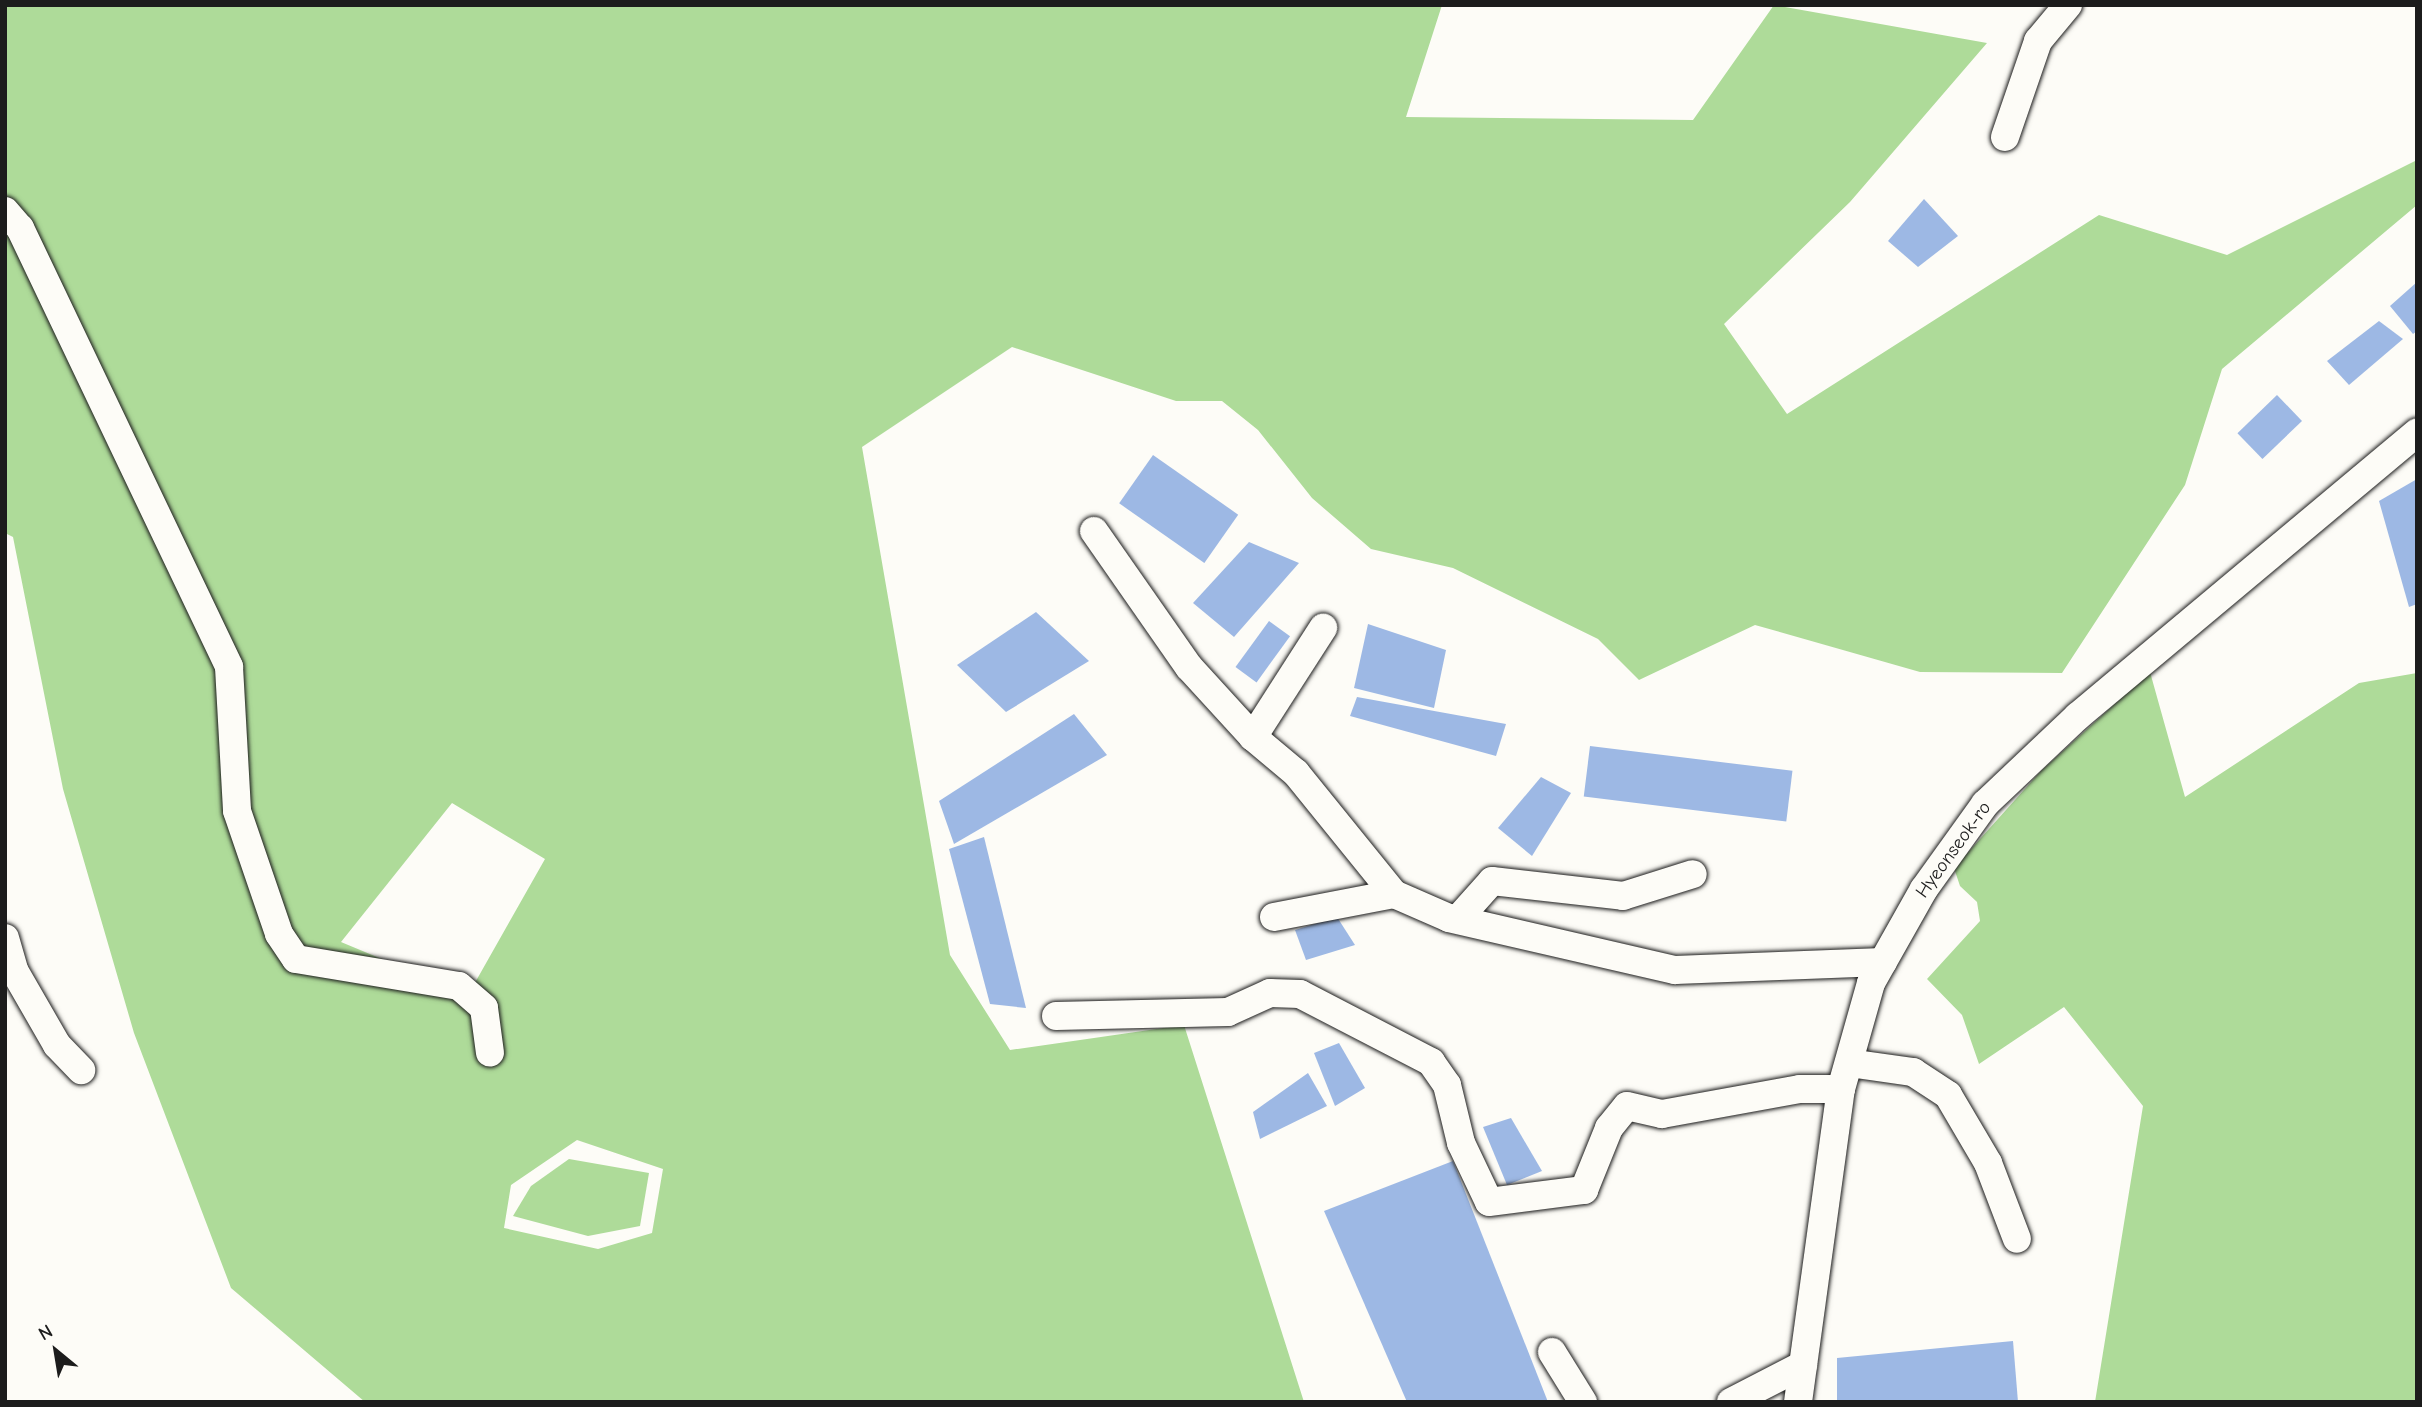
<!DOCTYPE html>
<style>
body{margin:0}
#map{position:relative;width:2422px;height:1407px;overflow:hidden;background:#fdfcf7;font-family:"Comic Neue",sans-serif}
div>[style]{position:absolute}
[style*='--x']{left:calc(var(--x)*1px);top:calc(var(--y)*1px);width:calc(var(--w)*1px);rotate:calc(var(--a)*1deg)}
.green>*{inset:0;background:#aedb99}
.building>*{inset:0;background:#9db8e4;transform-origin:0 0}
.roads{filter:drop-shadow(0 0 2px #1c1c1c) drop-shadow(0 0 2px #1c1c1c)}
.minor>*{height:28px;margin:-14px;padding:0 14px;transform-origin:14px;border-radius:14px;background:#fdfcf7}
span{translate:-50% -50%;white-space:nowrap;text-align:center;line-height:1.15;-webkit-text-stroke:6px #fdfcf7;paint-order:stroke}
.street-label{font-size:19px;color:#1c1c1c}
.frame{position:absolute;inset:0;border:7px solid #1c1c1c;pointer-events:none}
.north{position:absolute;left:21px;top:1316px;width:70px;height:70px;-webkit-text-stroke:5px #fdfcf7;paint-order:stroke;rotate:330deg;font-size:19px;font-weight:700;line-height:28px;text-align:center;color:#1c1c1c}
.north::after{content:'';display:block;margin:auto;width:24px;height:32px;background:#1c1c1c;clip-path:polygon(50% 0,100% 100%,50% 72%,0 100%)}
</style>
<div id="map">
<div class="green">
<i style="clip-path:polygon(evenodd,5px 5px,1442px 5px,1406px 117px,1693px 120px,1774px 5px,1987px 43px,1850px 202px,1724px 324px,1787px 414px,2099px 215px,2227px 255px,2417px 160px,2417px 205px,2222px 369px,2185px 485px,2062px 673px,1920px 672px,1755px 625px,1639px 680px,1598px 639px,1453px 568px,1371px 549px,1312px 498px,1258px 430px,1222px 401px,1176px 401px,1012px 347px,862px 447px,950px 955px,1010px 1050px,1184px 1025px,1304px 1402px,365px 1402px,231px 1288px,134px 1033px,63px 789px,13px 537px,5px 533px,5px 5px,452px 803px,545px 859px,468px 995px,341px 942px,452px 803px,5px 5px,577px 1140px,663px 1169px,652px 1233px,598px 1249px,504px 1228px,511px 1185px,577px 1140px)"></i>
<i style="clip-path:polygon(2150px 672px,2185px 797px,2359px 683px,2417px 673px,2417px 1402px,2095px 1402px,2143px 1106px,2064px 1007px,1979px 1064px,1962px 1015px,1927px 979px,1980px 921px,1977px 902px,1960px 886px,1954px 868px,2041px 771px)"></i>
<i style="clip-path:polygon(569px 1159px,649px 1173px,640px 1226px,588px 1236px,513px 1216px,531px 1186px)"></i>
</div>
<div class="building">
<i style="clip-path:polygon(1924px 199px,1958px 236px,1918px 267px,1888px 241px)"></i>
<i style="clip-path:polygon(2417px 282px,2417px 331px,2413px 334px,2390px 306px)"></i>
<i style="clip-path:polygon(2379px 321px,2403px 339px,2349px 385px,2327px 361px)"></i>
<i style="left:2277px;top:395px;width:36px;height:55px;rotate:46deg"></i>
<i style="left:1153px;top:455px;width:104px;height:59px;rotate:35deg"></i>
<i style="clip-path:polygon(2417px 479px,2417px 604px,2409px 607px,2379px 501px)"></i>
<i style="clip-path:polygon(1249px 542px,1299px 563px,1234px 637px,1193px 603px)"></i>
<i style="clip-path:polygon(1036px 612px,1089px 661px,1006px 712px,957px 665px)"></i>
<i style="left:1269px;top:621px;width:26px;height:57px;rotate:36deg"></i>
<i style="clip-path:polygon(1368px 624px,1446px 650px,1434px 708px,1354px 688px)"></i>
<i style="clip-path:polygon(1357px 697px,1506px 724px,1496px 756px,1350px 716px)"></i>
<i style="clip-path:polygon(1074px 714px,1107px 755px,954px 844px,939px 801px)"></i>
<i style="left:1590px;top:746px;width:204px;height:51px;rotate:7deg"></i>
<i style="clip-path:polygon(1541px 777px,1571px 793px,1532px 856px,1498px 828px)"></i>
<i style="clip-path:polygon(984px 837px,1026px 1008px,990px 1004px,949px 849px)"></i>
<i style="clip-path:polygon(1337px 917px,1355px 945px,1306px 960px,1295px 930px)"></i>
<i style="clip-path:polygon(1339px 1043px,1365px 1088px,1335px 1106px,1314px 1053px)"></i>
<i style="clip-path:polygon(1308px 1073px,1327px 1106px,1260px 1139px,1253px 1112px)"></i>
<i style="clip-path:polygon(1511px 1118px,1542px 1171px,1507px 1185px,1483px 1127px)"></i>
<i style="clip-path:polygon(1453px 1161px,1548px 1402px,1407px 1402px,1324px 1211px)"></i>
<i style="clip-path:polygon(2013px 1341px,2018px 1402px,1837px 1402px,1837px 1358px)"></i>
</div>
<div class="roads">
<div class="minor">
<i style="--x:2005;--y:137;--w:102;--a:-71"></i>
<i style="--x:2038;--y:41;--w:47;--a:-50.2"></i>
<i style="--x:5;--y:211;--w:23;--a:49"></i>
<i style="--x:20;--y:228;--w:486;--a:64.5"></i>
<i style="--x:229;--y:667;--w:144;--a:86.8"></i>
<i style="--x:237;--y:811;--w:130;--a:71.1"></i>
<i style="--x:279;--y:934;--w:30;--a:56"></i>
<i style="--x:296;--y:959;--w:165;--a:9.4"></i>
<i style="--x:459;--y:986;--w:33;--a:41"></i>
<i style="--x:484;--y:1008;--w:45;--a:82.4"></i>
<i style="--x:1094;--y:531;--w:166;--a:55.1"></i>
<i style="--x:1189;--y:667;--w:95;--a:47.6"></i>
<i style="--x:1253;--y:737;--w:56;--a:39.9"></i>
<i style="--x:1296;--y:773;--w:156;--a:51"></i>
<i style="--x:1394;--y:894;--w:60;--a:23.6"></i>
<i style="--x:1449;--y:918;--w:232;--a:13"></i>
<i style="--x:1675;--y:970;--w:208;--a:-2.2"></i>
<i style="--x:1253;--y:737;--w:130;--a:-57.3"></i>
<i style="--x:1274;--y:917;--w:122;--a:-10.9"></i>
<i style="--x:1458;--y:919;--w:51;--a:-48.2"></i>
<i style="--x:1492;--y:881;--w:132;--a:6.5"></i>
<i style="--x:1623;--y:896;--w:73;--a:-17.4"></i>
<i style="--x:5;--y:938;--w:35;--a:74"></i>
<i style="--x:15;--y:972;--w:84;--a:60.1"></i>
<i style="--x:57;--y:1045;--w:35;--a:46"></i>
<i style="--x:1056;--y:1016;--w:172;--a:-1.3"></i>
<i style="--x:1228;--y:1012;--w:46;--a:-24.3"></i>
<i style="--x:1270;--y:993;--w:30;--a:2"></i>
<i style="--x:1300;--y:994;--w:148;--a:27.4"></i>
<i style="--x:1431;--y:1062;--w:28;--a:55"></i>
<i style="--x:1447;--y:1085;--w:60;--a:76.4"></i>
<i style="--x:1461;--y:1143;--w:65;--a:64.6"></i>
<i style="--x:1489;--y:1202;--w:96;--a:-7.2"></i>
<i style="--x:1584;--y:1190;--w:67;--a:-68"></i>
<i style="--x:1609;--y:1128;--w:28;--a:-51"></i>
<i style="--x:1627;--y:1106;--w:36;--a:13"></i>
<i style="--x:1662;--y:1114;--w:140;--a:-10.3"></i>
<i style="--x:1800;--y:1089;--w:41;--a:0"></i>
<i style="--x:1849;--y:1063;--w:65;--a:8"></i>
<i style="--x:1913;--y:1072;--w:42;--a:33.3"></i>
<i style="--x:1948;--y:1095;--w:79;--a:59.5"></i>
<i style="--x:1988;--y:1163;--w:81;--a:69.1"></i>
<i style="--x:1552;--y:1352;--w:59;--a:58.2"></i>
<i style="--x:1731;--y:1402;--w:81;--a:-27.2"></i>
<i style="--x:1798;--y:1402;--w:316;--a:-82.2"></i>
<i style="--x:1841;--y:1089;--w:110;--a:-74.2"></i>
<i style="--x:1871;--y:983;--w:108;--a:-60.6"></i>
<i style="--x:1924;--y:889;--w:105;--a:-54.3"></i>
<i style="--x:1985;--y:804;--w:128;--a:-43.4"></i>
<i style="--x:2078;--y:716;--w:442;--a:-39.9"></i>
</div>
</div>
<div class="street-label">
<span style="left:1954px;top:850px;rotate:-54deg">Hyeonseok-ro</span>
</div>
<div class="frame"></div>
<div class="north">N</div>
</div>
